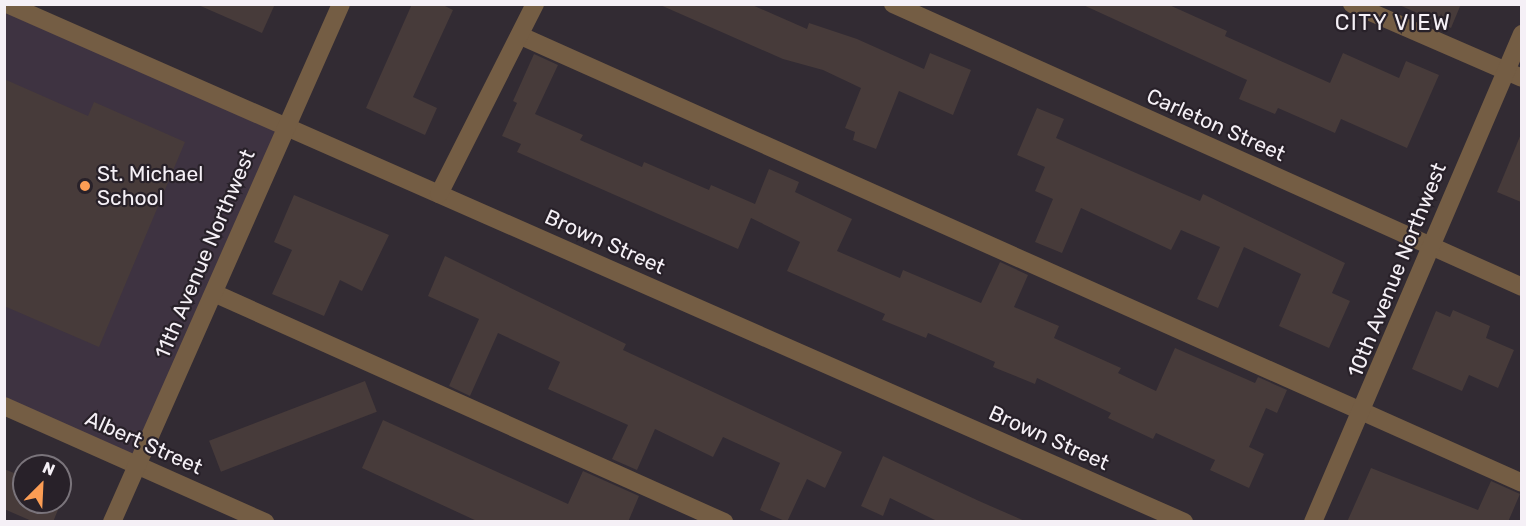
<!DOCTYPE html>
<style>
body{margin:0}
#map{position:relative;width:1526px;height:526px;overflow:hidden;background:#322b33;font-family:Rubik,sans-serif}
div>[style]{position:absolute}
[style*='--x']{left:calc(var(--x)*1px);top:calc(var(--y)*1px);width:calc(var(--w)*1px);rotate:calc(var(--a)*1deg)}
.built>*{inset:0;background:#3e3341}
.building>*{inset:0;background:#473b3a;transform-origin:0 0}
.minor>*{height:18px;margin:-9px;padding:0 9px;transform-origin:9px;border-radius:9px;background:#745d44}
.dots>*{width:16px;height:16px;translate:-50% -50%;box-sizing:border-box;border:3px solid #282129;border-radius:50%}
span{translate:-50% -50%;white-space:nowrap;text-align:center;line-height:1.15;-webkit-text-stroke:4.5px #282129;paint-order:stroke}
.street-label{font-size:21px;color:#f5f0f6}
.poi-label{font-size:21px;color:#f5f0f6}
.left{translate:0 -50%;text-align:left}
.neighbourhood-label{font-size:22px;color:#f5f0f6;letter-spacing:1.5px}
.frame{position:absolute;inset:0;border:6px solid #f5f0f6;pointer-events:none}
.north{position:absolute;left:12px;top:454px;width:60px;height:60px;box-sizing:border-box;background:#282129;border:2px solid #7a747b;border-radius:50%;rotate:24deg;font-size:16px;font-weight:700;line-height:24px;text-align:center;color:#f5f0f6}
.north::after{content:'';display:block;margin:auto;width:21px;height:27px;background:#fc9d54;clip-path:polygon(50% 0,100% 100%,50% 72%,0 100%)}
</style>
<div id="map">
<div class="built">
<i style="clip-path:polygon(4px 5px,285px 124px,136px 465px,5px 406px)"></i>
</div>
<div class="building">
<i style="clip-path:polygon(196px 4px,275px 4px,262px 33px)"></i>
<i style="clip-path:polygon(412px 4px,441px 4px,453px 10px,413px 97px,437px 108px,425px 135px,366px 108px)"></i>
<i style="clip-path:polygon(658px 4px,750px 4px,807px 29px,809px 23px,857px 39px,924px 69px,930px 53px,971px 70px,953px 115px,899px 91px,876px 149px,853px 140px,855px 132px,845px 128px,861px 88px,823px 70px,783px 59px)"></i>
<i style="clip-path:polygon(1081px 4px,1167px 4px,1227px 31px,1225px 36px,1330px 83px,1343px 53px,1399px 78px,1406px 61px,1439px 75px,1407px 148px,1341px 119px,1335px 133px,1278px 108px,1275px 114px,1239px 99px,1247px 80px)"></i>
<i style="clip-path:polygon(1397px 4px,1461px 4px,1451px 28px)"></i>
<i style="clip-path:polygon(534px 54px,558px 65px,535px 114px,583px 135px,580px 140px,642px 167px,644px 162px,709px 190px,711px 185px,755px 204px,769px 169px,799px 182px,795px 192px,852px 219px,837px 251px,900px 278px,903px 270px,981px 303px,1000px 262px,1028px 275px,1014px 307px,1059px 326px,1054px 338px,1121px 368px,1118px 373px,1156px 391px,1175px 348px,1255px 383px,1258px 377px,1287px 390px,1277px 413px,1266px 408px,1249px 447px,1264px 454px,1249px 488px,1210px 470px,1215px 460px,1156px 433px,1153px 439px,1108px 418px,1111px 413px,1037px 378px,1035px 384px,993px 367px,995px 362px,928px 333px,926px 338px,882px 320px,885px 314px,787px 271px,800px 242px,751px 218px,738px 249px,517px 152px,521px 144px,502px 136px,517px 103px,513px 101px)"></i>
<i style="clip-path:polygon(4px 79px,88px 116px,94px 102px,185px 142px,99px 347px,4px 306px)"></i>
<i style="clip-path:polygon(1037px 108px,1064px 119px,1056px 138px,1200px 201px,1203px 194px,1345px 263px,1332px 293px,1350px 301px,1329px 348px,1279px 326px,1301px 274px,1244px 247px,1218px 308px,1197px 299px,1220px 247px,1181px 230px,1171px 250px,1081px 208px,1062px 253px,1035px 242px,1053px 199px,1035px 191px,1045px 167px,1017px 155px)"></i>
<i style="clip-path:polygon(1521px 134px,1521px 202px,1497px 192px)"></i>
<i style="clip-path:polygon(294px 195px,389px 235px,362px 291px,340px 280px,324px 316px,272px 294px,292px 250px,274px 242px)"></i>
<i style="clip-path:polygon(445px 256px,626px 344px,623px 350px,842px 452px,825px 488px,807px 479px,787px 522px,760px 510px,780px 463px,723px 437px,713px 457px,655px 429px,637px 470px,612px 459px,628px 425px,548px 389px,560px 362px,498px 333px,470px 396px,449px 386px,479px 319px,428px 296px)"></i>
<i style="clip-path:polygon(1453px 310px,1490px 326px,1486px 338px,1514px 350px,1498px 388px,1469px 375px,1462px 391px,1412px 369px,1436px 311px,1450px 317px)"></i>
<i style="left:365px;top:381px;width:33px;height:167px;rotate:69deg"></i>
<i style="clip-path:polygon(383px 420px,568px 504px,583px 471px,639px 496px,628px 522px,479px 522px,362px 468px)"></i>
<i style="clip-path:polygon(883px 456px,979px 501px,1027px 522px,939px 522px,890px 498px,883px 516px,861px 506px)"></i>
<i style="clip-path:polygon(1371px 468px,1478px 510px,1491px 481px,1520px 494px,1508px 522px,1347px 522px)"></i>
<i style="clip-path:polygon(4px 469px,24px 477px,24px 502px,60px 502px,60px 493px,64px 495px,53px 522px,34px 522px,4px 509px)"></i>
</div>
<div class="minor">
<i style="--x:7;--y:4;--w:1286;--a:23.75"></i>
<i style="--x:893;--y:4;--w:690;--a:24.22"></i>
<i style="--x:1352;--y:4;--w:185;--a:23.5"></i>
<i style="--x:521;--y:36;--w:1096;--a:24.06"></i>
<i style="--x:439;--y:194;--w:213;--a:-63.2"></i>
<i style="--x:216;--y:294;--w:557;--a:24.17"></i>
<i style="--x:4;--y:406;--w:286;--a:24"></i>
<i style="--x:112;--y:522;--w:566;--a:-66.15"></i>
<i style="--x:1313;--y:522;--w:531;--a:-66.82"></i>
</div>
<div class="dots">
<i style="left:85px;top:186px;background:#fc9d54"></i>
</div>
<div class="street-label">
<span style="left:1216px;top:125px;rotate:24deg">Carleton Street</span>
<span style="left:605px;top:242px;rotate:24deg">Brown Street</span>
<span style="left:205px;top:254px;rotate:-67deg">11th Avenue Northwest</span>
<span style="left:1397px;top:270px;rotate:-68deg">10th Avenue Northwest</span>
<span style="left:1049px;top:438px;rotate:24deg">Brown Street</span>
<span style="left:144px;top:443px;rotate:24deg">Albert Street</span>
</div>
<div class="poi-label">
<span class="left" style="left:97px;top:186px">St. Michael<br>School</span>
</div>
<div class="neighbourhood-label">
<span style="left:1393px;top:23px">CITY VIEW</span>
</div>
<div class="frame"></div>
<div class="north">N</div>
</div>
